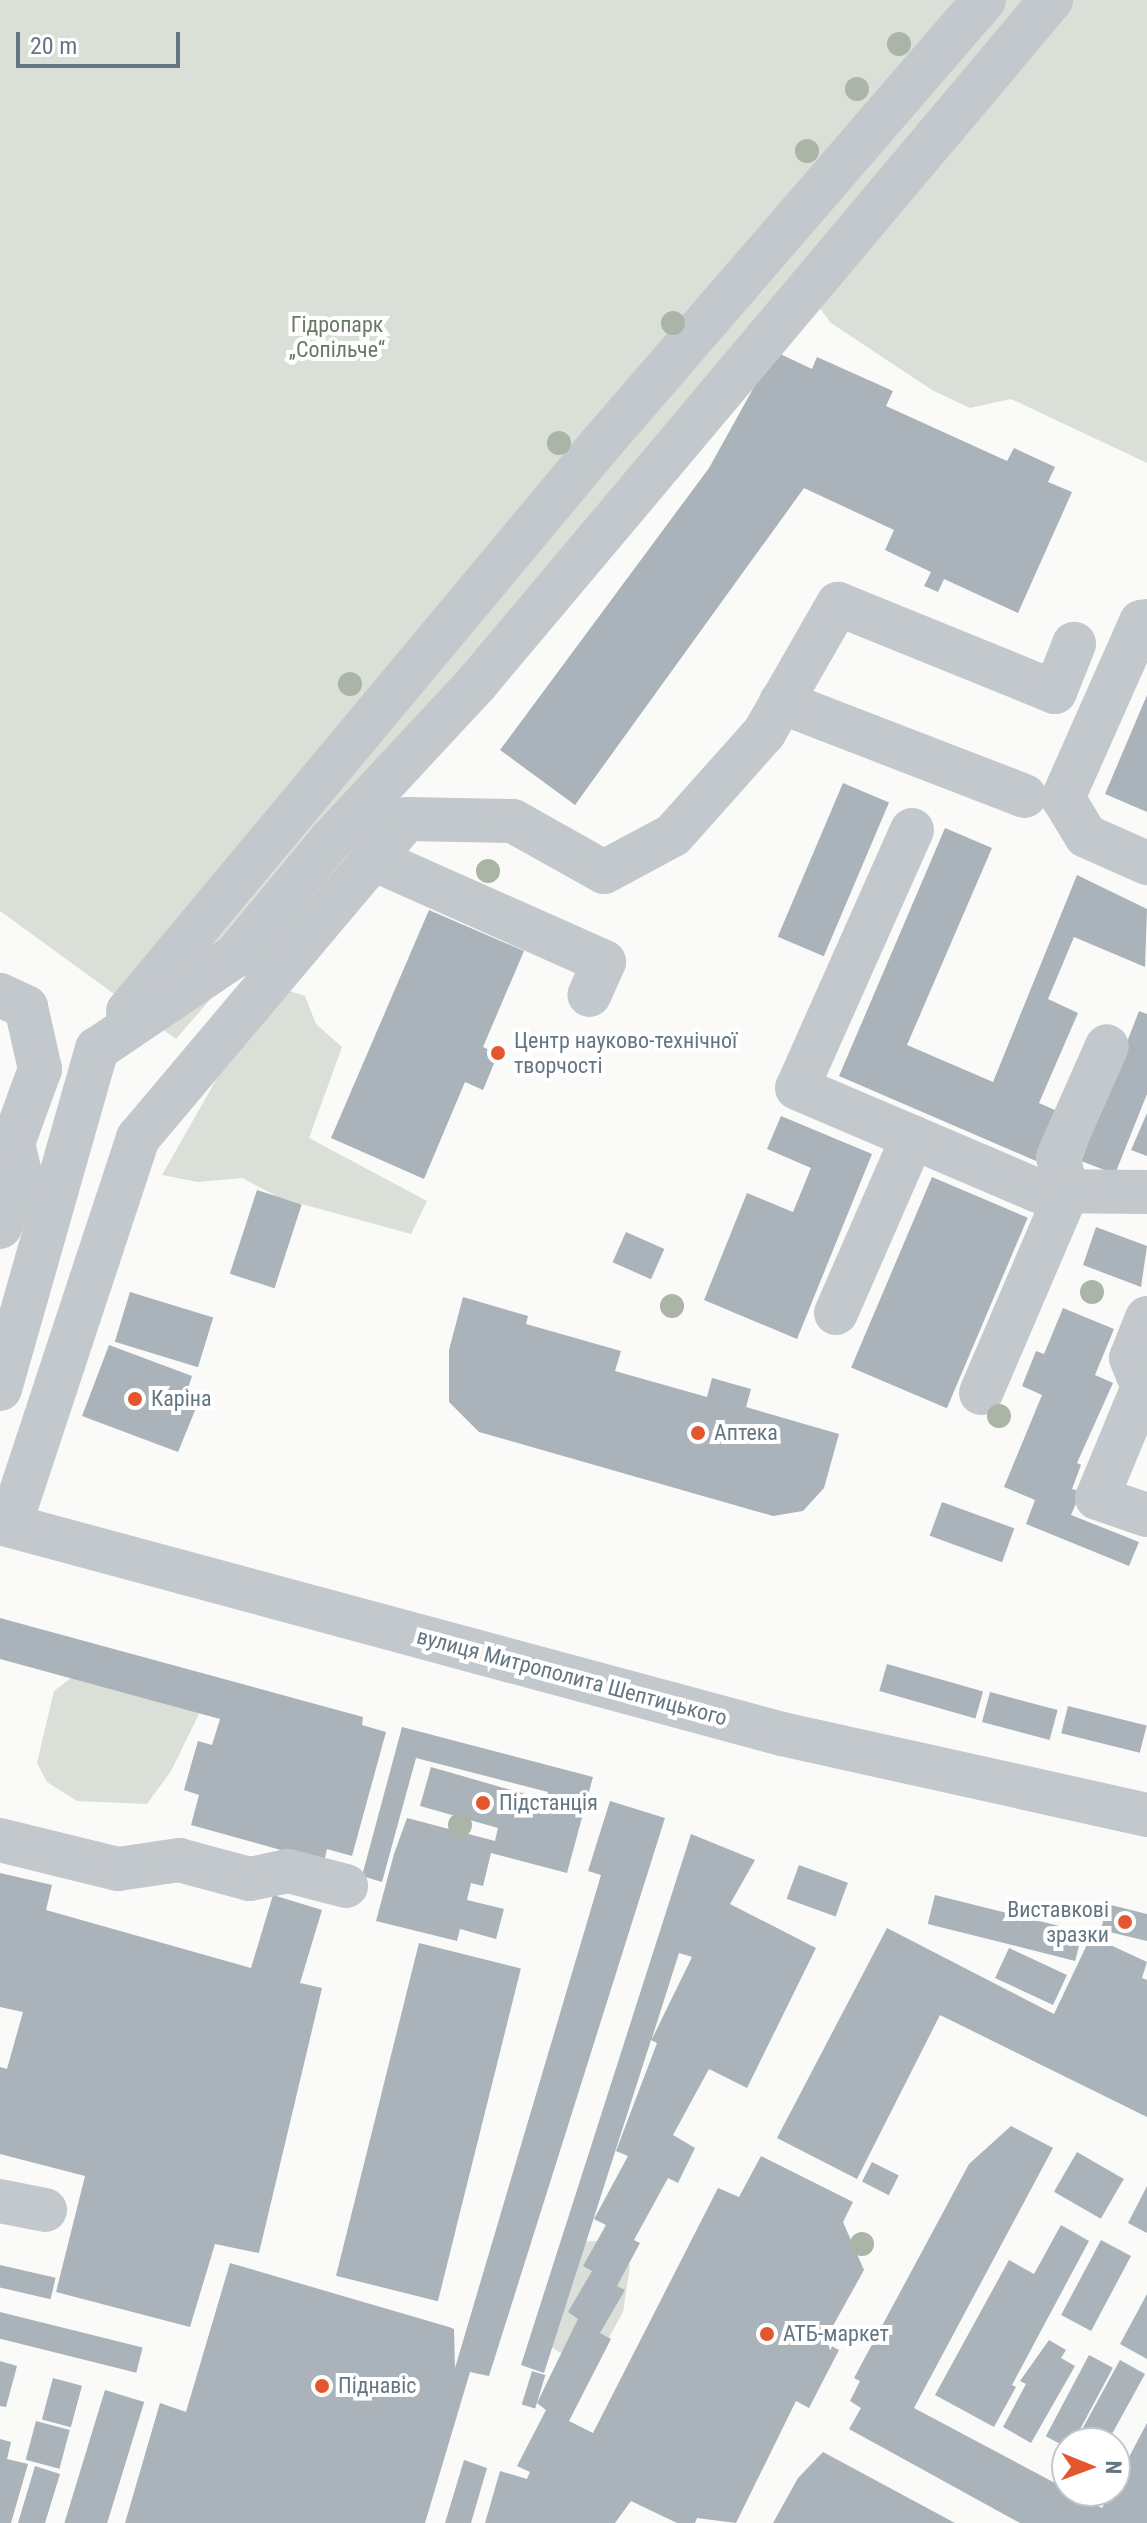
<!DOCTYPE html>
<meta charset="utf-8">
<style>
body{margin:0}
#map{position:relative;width:1147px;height:2523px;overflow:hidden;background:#fafaf8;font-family:"Roboto Condensed",sans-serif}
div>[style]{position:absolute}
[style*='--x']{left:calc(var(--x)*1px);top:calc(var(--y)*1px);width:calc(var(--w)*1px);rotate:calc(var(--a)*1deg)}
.green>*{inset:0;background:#dadfd7}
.building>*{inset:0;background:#aab3b9;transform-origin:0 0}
.minor>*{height:44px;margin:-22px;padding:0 22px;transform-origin:22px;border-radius:22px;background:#c3c8cc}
.trees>*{width:24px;height:24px;margin:-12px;border-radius:50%;background:#aab4a7}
.dots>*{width:22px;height:22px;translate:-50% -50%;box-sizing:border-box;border:4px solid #fff;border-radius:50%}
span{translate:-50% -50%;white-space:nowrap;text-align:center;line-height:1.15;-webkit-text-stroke:8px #fff;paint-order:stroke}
.park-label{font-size:22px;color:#687a64}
.poi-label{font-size:22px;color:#657683}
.left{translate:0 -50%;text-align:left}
.right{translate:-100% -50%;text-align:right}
.street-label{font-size:22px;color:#657683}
.north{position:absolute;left:1051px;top:2427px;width:80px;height:80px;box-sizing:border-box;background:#fff;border:2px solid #c1c8cd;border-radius:50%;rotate:91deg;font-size:22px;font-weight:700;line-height:32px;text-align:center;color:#657683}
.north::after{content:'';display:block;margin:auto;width:28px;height:36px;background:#e4572e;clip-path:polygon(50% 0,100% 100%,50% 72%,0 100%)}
.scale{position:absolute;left:16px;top:32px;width:164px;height:36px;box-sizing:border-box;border:4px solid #657683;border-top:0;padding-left:10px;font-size:24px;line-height:28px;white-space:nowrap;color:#657683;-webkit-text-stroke:6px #fff;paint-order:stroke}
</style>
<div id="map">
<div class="green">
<i style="clip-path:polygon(0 0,1147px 0,1147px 463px,1011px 399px,970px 408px,932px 390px,831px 323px,815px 302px,176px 1039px,0 911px)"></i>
<i style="clip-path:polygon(270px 985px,305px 996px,316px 1024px,342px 1047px,309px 1138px,427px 1201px,411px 1234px,280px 1198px,242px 1178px,198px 1182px,162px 1175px)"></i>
<i style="clip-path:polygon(88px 1665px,168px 1684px,199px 1714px,171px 1771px,147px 1804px,77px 1801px,47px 1782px,37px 1763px,54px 1691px)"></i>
<i style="clip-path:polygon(612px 2240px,630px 2266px,623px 2312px,600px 2354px,576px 2362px,549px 2346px,579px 2242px)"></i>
</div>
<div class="building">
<i style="clip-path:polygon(774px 351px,812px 369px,817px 357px,893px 391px,886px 406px,1007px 461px,1014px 448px,1055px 467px,1048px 482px,1072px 492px,1018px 613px,944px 579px,938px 592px,924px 586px,931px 572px,885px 550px,894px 530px,804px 488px,575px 805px,500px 750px,709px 468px)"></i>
<i style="clip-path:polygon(1147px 695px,1147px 812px,1105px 794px)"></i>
<i style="left:843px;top:783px;width:50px;height:167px;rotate:23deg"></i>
<i style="clip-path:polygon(945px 828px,992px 848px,907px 1045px,993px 1082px,1077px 875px,1147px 909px,1145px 967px,1074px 937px,1048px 999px,1078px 1013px,1039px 1103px,1057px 1111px,1036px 1161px,839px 1076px)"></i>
<i style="clip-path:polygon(429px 910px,524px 951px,483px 1047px,498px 1054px,483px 1090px,465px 1082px,424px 1179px,331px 1138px)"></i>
<i style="clip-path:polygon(1139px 1011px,1147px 1014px,1147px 1094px,1115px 1174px,1081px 1161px)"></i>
<i style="clip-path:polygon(1147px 1113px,1147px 1156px,1131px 1150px)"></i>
<i style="clip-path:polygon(781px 1116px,872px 1154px,797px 1339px,704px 1300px,747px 1193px,793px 1212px,811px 1168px,767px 1149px)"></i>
<i style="left:932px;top:1177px;width:104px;height:207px;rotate:23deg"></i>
<i style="left:257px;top:1190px;width:47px;height:88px;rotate:18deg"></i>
<i style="clip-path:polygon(1096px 1227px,1147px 1246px,1141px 1287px,1083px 1265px)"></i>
<i style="left:626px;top:1232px;width:42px;height:33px;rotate:24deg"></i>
<i style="left:130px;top:1292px;width:87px;height:52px;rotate:17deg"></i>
<i style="clip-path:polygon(463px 1297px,528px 1316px,526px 1324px,621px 1351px,615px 1371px,707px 1397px,712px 1378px,751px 1389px,746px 1407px,839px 1434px,824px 1488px,803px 1511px,773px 1516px,479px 1432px,449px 1402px,449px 1350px)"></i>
<i style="clip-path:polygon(1063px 1308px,1114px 1329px,1095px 1375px,1113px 1383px,1077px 1463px,1081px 1465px,1072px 1489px,1081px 1492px,1071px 1515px,1139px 1542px,1129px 1566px,1026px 1524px,1035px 1500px,1004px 1487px,1042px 1395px,1022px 1386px,1036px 1351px,1044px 1354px)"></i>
<i style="clip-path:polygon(109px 1345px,192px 1376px,183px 1403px,196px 1408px,178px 1452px,82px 1416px)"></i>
<i style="left:942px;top:1502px;width:77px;height:36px;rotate:20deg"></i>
<i style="clip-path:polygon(0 1618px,363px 1717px,362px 1725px,386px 1732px,352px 1856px,327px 1849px,324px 1862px,191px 1825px,199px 1795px,184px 1790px,191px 1765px,198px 1741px,212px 1745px,220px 1719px,0 1659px)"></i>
<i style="left:887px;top:1664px;width:100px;height:28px;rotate:16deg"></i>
<i style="left:990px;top:1692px;width:70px;height:31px;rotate:15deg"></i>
<i style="left:1068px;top:1706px;width:81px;height:28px;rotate:14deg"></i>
<i style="clip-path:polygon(402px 1727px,593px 1777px,567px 1873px,491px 1853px,483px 1886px,471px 1883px,467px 1900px,504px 1909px,496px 1939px,460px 1929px,457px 1941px,376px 1921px,394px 1854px,407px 1818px,495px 1841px,498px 1828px,420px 1806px,431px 1767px,546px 1800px,548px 1792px,416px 1758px,382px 1882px,362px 1876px)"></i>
<i style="clip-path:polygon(610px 1801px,665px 1818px,489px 2376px,470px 2372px,425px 2523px,125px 2523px,160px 2403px,186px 2412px,230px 2263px,449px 2327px,454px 2329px,455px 2368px,601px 1875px,588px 1871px)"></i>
<i style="clip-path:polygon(evenodd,691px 1834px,755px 1860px,730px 1904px,816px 1948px,747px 2088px,709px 2069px,673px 2135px,695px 2148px,678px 2183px,668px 2178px,634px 2240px,640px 2243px,617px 2286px,625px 2290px,600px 2333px,611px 2339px,569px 2421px,593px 2433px,718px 2188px,739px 2197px,761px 2156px,853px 2202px,843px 2222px,864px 2270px,824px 2342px,839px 2350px,809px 2408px,796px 2401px,736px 2523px,697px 2518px,695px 2523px,677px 2523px,631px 2501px,615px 2523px,485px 2523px,500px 2471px,527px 2479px,530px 2472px,517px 2466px,546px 2410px,537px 2403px,578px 2319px,568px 2312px,592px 2271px,583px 2266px,606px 2225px,594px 2219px,628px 2156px,616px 2151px,657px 2043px,651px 2040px,544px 2373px,521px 2365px,691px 1834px,679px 1953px,692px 1957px,652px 2039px,652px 2038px,679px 1953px)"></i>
<i style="left:799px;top:1865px;width:52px;height:36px;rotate:20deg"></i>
<i style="clip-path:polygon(0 1873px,52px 1885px,46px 1910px,251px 1968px,273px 1895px,322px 1910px,300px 1983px,322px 1988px,259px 2253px,215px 2244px,190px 2327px,56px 2292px,85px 2176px,0 2154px,0 2067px,7px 2069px,23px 2012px,0 2007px)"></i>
<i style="left:935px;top:1895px;width:152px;height:30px;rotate:14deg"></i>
<i style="clip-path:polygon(1107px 1904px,1147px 1914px,1147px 1941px,1101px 1930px)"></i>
<i style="clip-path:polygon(887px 1928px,1054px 2014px,1091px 1936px,1147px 1962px,1142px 1978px,1147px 1980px,1147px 2117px,940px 2015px,857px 2179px,777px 2138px)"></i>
<i style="left:419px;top:1943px;width:105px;height:343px;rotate:14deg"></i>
<i style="left:1009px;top:1948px;width:64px;height:33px;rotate:25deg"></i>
<i style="clip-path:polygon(1011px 2126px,1053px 2148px,914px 2408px,1102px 2508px,1147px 2423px,1147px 2523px,1020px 2523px,849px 2429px,861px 2408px,850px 2401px,860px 2381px,854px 2378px,969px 2164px)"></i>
<i style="left:1077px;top:2152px;width:54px;height:46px;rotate:30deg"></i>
<i style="left:872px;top:2162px;width:30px;height:22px;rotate:27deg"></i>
<i style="clip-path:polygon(1147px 2186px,1147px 2233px,1128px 2223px)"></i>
<i style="clip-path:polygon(1061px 2225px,1089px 2241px,1012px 2385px,1016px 2387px,994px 2427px,935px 2395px,1009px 2260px,1034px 2274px)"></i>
<i style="left:1101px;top:2240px;width:34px;height:85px;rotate:28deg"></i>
<i style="left:0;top:2265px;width:57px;height:22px;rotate:13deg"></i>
<i style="clip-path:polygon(1147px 2294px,1147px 2359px,1120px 2344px)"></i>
<i style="left:0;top:2312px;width:147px;height:26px;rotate:14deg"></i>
<i style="clip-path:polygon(1049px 2340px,1066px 2350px,1061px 2358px,1075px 2366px,1031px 2443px,1003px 2427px,1026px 2384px,1020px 2381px)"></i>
<i style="left:1089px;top:2355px;width:27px;height:92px;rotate:28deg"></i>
<i style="clip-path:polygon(1120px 2360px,1145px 2374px,1107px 2443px,1092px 2443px,1079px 2435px)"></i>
<i style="clip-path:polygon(0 2361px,17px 2366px,6px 2407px,0 2406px)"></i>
<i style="left:532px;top:2371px;width:14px;height:35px;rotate:17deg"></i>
<i style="left:53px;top:2378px;width:30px;height:43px;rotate:15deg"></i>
<i style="left:105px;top:2390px;width:41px;height:139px;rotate:17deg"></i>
<i style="left:36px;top:2421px;width:35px;height:40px;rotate:15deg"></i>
<i style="clip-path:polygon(0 2439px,11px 2442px,7px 2459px,28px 2464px,11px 2523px,0 2523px)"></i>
<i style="clip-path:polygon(823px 2452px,955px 2523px,773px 2523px,798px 2478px)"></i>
<i style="clip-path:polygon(464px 2460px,487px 2468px,471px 2523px,445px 2523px)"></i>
<i style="clip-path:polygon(35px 2466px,60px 2474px,45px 2523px,18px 2523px)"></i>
</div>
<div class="minor">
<i style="--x:1147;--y:621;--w:6;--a:171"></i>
<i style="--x:1141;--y:622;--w:193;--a:113.9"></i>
<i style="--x:1063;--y:798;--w:44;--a:58.8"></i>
<i style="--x:1086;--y:836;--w:67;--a:23.9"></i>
<i style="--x:781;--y:702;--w:261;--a:21.1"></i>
<i style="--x:912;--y:830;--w:282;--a:114"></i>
<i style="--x:797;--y:1088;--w:263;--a:23.1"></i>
<i style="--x:1039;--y:1191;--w:108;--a:0.5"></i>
<i style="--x:373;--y:859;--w:253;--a:24"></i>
<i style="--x:604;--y:962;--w:36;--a:114"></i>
<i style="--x:0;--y:995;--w:29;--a:25"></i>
<i style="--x:26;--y:1007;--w:64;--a:77.3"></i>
<i style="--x:40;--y:1069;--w:79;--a:110"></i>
<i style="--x:13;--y:1143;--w:28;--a:77"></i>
<i style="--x:19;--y:1170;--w:60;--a:108.4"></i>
<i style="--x:128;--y:1011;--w:736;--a:-50.18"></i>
<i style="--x:599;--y:446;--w:589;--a:-49.2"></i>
<i style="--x:836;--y:1313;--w:192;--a:-66.4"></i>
<i style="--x:1147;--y:1318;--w:43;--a:111.8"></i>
<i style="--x:1131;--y:1358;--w:31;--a:68"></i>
<i style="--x:1143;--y:1387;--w:120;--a:112.5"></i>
<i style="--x:1097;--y:1498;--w:53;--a:18.8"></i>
<i style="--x:0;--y:1389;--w:354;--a:-74.1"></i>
<i style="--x:97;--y:1049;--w:166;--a:-34"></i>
<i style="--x:235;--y:956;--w:151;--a:-50.4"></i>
<i style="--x:331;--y:840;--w:213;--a:-47.1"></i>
<i style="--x:476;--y:684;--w:894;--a:-49.95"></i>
<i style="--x:981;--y:1393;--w:219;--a:-66.8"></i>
<i style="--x:1067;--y:1192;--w:36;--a:-104"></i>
<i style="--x:1058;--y:1157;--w:121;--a:-66.2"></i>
<i style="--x:0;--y:1523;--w:810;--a:15.1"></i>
<i style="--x:782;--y:1734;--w:374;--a:12.5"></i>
<i style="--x:10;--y:1525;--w:408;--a:-71.7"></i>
<i style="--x:138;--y:1138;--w:417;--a:-49.9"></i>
<i style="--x:407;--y:819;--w:106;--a:1.1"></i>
<i style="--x:513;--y:821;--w:104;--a:29.3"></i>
<i style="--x:604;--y:872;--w:78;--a:-28.2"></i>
<i style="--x:673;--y:835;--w:137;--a:-48.3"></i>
<i style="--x:764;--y:733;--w:149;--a:-60.2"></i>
<i style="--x:838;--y:604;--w:234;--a:22.1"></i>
<i style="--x:1055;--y:692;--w:52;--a:-68.4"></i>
<i style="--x:0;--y:1840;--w:122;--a:13.8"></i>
<i style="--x:118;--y:1869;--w:62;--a:-8.4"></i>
<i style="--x:179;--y:1860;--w:73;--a:15"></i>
<i style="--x:250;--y:1879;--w:39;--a:-12"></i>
<i style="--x:288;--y:1871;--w:60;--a:14.5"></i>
<i style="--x:0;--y:2201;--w:46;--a:11.3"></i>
</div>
<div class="trees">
<i style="left:899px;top:44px"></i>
<i style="left:857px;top:89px"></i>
<i style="left:807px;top:151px"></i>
<i style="left:673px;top:323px"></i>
<i style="left:559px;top:443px"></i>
<i style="left:350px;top:684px"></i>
<i style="left:488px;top:871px"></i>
<i style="left:1092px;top:1292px"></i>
<i style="left:672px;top:1306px"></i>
<i style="left:999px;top:1416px"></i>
<i style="left:460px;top:1825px"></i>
<i style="left:862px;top:2244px"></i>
</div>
<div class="dots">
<i style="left:498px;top:1053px;background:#e4572e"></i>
<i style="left:135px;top:1399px;background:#e4572e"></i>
<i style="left:698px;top:1433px;background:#e4572e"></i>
<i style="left:483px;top:1803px;background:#e4572e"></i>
<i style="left:1125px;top:1922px;background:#e4572e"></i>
<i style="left:767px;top:2334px;background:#e4572e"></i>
<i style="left:322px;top:2386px;background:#e4572e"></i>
</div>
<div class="park-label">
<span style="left:337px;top:337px">Гідропарк<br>„Сопільче“</span>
</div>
<div class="poi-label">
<span class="left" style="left:514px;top:1053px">Центр науково-технічної<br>творчості</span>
<span class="left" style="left:151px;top:1399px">Каріна</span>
<span class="left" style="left:714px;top:1433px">Аптека</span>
<span class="left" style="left:499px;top:1803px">Підстанція</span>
<span class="right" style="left:1109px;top:1922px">Виставкові<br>зразки</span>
<span class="left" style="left:783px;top:2334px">АТБ-маркет</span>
<span class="left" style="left:338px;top:2386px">Піднавіс</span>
</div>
<div class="street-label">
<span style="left:572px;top:1677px;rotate:15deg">вулиця Митрополита Шептицького</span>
</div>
<div class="north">N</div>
<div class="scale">20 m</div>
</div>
